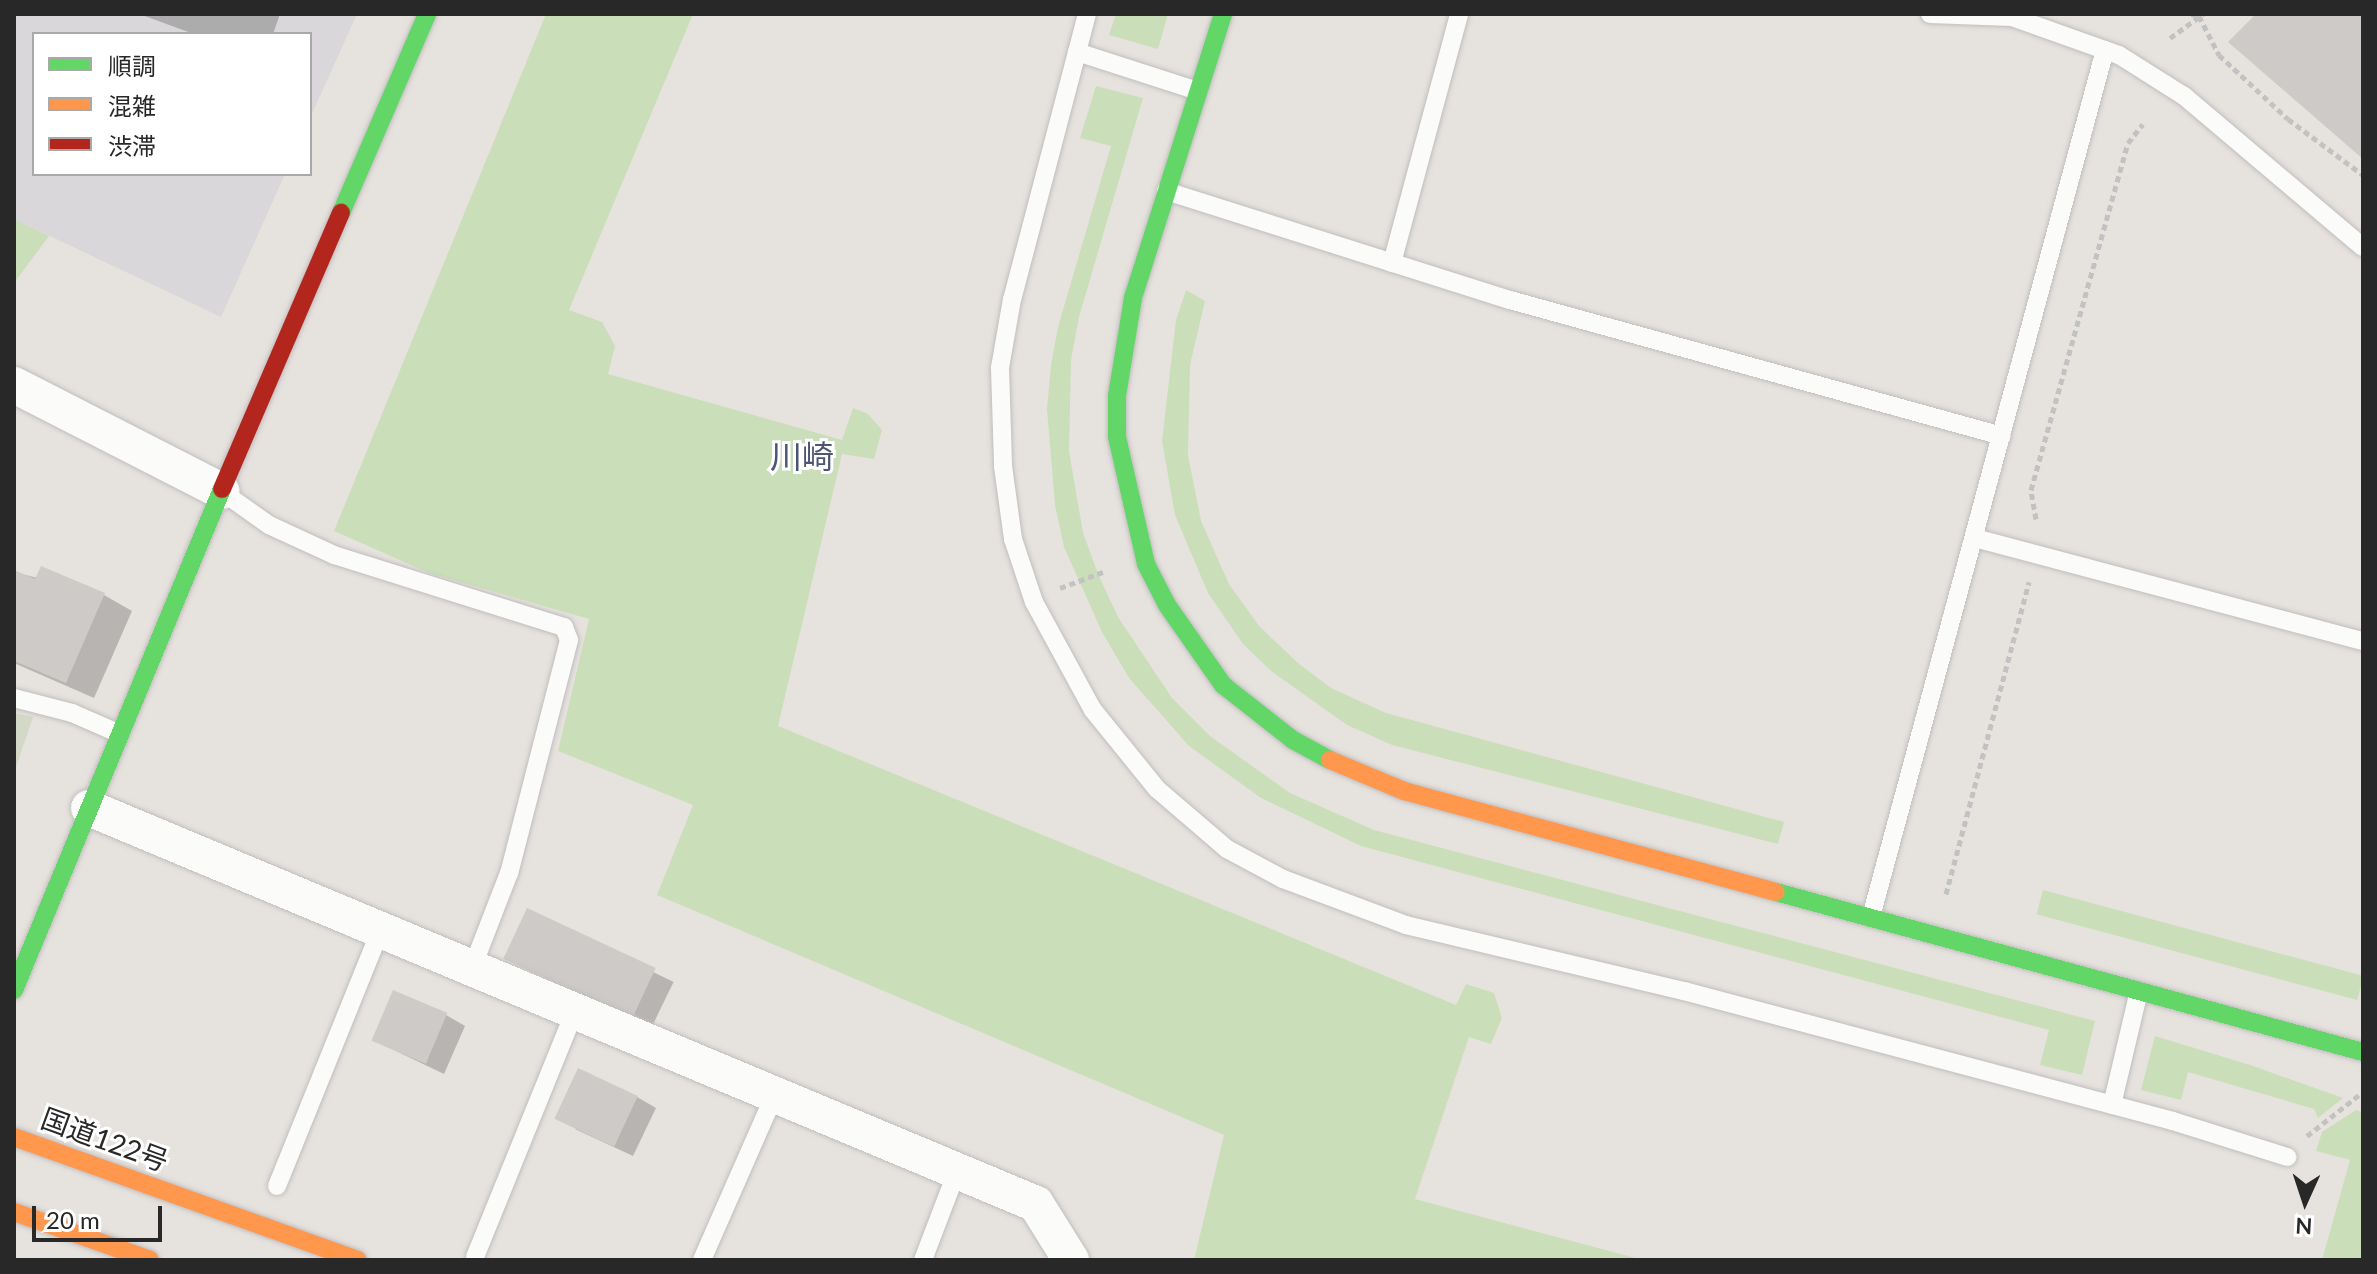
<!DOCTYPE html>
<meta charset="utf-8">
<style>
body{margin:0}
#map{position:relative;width:2377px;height:1274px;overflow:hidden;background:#e6e2de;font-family:Lato,"Noto Sans JP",sans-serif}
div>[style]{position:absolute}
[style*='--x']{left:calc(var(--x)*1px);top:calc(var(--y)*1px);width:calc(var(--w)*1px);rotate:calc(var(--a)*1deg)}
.industrial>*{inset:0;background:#d9d7d9}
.green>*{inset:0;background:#cadfb9;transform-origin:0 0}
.cemetery>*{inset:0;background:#d3d9c6}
.shadow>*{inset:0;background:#0003;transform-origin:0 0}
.building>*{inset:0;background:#cdcac7;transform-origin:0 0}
.path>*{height:5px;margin-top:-2.5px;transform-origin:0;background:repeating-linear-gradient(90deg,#c3c2c2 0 6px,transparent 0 10px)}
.roads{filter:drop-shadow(0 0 2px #c0bebf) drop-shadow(0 0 2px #c0bebf)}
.lane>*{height:18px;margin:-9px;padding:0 9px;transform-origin:9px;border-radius:9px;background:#fbfbfa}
.street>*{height:36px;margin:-18px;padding:0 18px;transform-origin:18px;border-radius:18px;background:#fbfbfa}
.fast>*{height:18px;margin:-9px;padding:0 9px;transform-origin:9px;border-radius:9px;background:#63d668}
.slow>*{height:18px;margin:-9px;padding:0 9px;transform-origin:9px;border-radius:9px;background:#ff974d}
.jam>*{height:18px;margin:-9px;padding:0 9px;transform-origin:9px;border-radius:9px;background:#b3261e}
span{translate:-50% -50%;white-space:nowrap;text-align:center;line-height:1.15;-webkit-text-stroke:6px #fff;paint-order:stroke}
.street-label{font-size:28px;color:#282828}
.quarter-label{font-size:32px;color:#4c5574}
.frame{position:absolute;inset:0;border:16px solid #282828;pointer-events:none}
.legend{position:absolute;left:32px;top:32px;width:280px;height:144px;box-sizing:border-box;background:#fff;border:2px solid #a9a9a9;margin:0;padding:10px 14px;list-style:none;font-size:24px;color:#282828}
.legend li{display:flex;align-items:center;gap:16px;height:40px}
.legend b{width:40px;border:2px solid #a9a9a9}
.north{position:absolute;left:2265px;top:1162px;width:80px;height:80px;-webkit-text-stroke:6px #fff;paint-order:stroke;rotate:183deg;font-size:22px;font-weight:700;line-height:32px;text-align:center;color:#282828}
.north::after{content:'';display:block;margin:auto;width:28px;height:36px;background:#282828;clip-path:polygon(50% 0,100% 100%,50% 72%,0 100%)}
.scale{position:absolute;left:32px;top:1206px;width:130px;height:36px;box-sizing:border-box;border:4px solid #282828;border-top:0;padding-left:10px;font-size:24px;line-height:28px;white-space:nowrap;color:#282828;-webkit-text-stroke:6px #fff;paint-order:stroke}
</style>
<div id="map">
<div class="industrial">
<i style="clip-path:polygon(14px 14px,357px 14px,310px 118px,310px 34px,34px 34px,34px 174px,285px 174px,221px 317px,14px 219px)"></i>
</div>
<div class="green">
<i style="clip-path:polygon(546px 14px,693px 14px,569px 310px,602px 322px,615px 346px,608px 374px,842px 440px,853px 408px,868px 414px,882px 430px,874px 459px,842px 454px,778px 726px,1456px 1005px,1466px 984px,1494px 993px,1502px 1018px,1491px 1044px,1469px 1037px,1415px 1199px,1643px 1260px,1194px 1260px,1224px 1135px,657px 895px,693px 805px,558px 751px,589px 619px,429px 573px,334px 531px)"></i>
<i style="clip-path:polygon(1116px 14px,1168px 14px,1158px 49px,1109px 35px)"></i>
<i style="clip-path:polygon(1096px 86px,1143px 98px,1079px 317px,1071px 360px,1069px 451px,1083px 533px,1098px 574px,1118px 617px,1172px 698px,1210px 736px,1290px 793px,1374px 830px,2095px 1021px,2082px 1075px,2040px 1065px,2049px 1030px,1361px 846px,1261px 798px,1189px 746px,1129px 678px,1102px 632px,1064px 547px,1055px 505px,1047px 409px,1051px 365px,1058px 327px,1111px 146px,1080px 138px)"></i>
<i style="clip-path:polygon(14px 219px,49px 236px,14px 283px)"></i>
<i style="clip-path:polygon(1186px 290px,1205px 301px,1190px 365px,1188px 455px,1201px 521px,1229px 584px,1259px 626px,1298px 663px,1331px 688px,1386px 713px,1784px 822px,1778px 844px,1392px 745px,1347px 725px,1271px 671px,1243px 644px,1208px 593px,1175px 515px,1162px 441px,1176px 320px)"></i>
<i style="left:2043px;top:890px;width:332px;height:25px;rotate:15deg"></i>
<i style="clip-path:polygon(2155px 1036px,2250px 1065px,2343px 1098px,2318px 1118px,2314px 1109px,2188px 1072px,2181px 1100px,2141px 1090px)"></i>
<i style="clip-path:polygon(2356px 1110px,2363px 1112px,2363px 1260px,2322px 1260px,2350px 1160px,2316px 1151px,2322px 1132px)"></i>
</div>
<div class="cemetery">
<i style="clip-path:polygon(14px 713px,33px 717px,14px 773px)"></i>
</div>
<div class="shadow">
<i style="clip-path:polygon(139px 14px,280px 14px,273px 34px,194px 34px)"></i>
<i style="clip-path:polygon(14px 572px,104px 595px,132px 611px,94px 698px,14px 663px)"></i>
<i style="left:528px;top:911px;width:162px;height:52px;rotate:26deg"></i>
<i style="clip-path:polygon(446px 1015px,465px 1026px,444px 1074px,373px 1040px)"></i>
<i style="clip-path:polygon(637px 1097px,656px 1108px,633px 1156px,575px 1129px)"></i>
</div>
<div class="building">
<i style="clip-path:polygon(2256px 14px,2363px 14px,2363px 159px,2228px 42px)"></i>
<i style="clip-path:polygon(41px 566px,105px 593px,66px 683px,14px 661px,14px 570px,35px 579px)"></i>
<i style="left:527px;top:908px;width:142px;height:56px;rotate:25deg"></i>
<i style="left:393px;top:990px;width:59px;height:55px;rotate:23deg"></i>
<i style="left:578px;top:1068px;width:66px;height:56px;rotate:25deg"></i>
</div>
<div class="path">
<i style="--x:2191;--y:14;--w:8;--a:14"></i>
<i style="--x:2199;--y:16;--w:44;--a:62.9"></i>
<i style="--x:2219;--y:55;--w:94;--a:42.8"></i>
<i style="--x:2288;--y:119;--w:94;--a:36.7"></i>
<i style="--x:2170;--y:38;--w:41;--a:-36"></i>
<i style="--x:2036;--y:519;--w:29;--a:-100"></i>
<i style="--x:2031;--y:490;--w:360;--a:-74.4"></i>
<i style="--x:2128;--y:143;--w:24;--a:-52"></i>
<i style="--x:1060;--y:588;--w:46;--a:-20.4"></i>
<i style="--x:1946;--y:894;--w:323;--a:-75.1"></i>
<i style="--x:2307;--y:1136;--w:66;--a:-38.3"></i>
</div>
<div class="roads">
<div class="lane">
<i style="--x:1087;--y:14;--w:295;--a:104.7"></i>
<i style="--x:1012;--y:299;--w:70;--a:99.9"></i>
<i style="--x:1000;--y:368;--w:98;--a:88.2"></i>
<i style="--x:1003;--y:466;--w:74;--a:82.2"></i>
<i style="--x:1013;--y:539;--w:66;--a:71.6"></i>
<i style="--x:1034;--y:602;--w:123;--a:61.4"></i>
<i style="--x:1093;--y:710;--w:102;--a:51"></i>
<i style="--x:1157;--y:789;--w:92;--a:40.6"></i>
<i style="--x:1227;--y:849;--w:64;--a:28.2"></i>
<i style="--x:1283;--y:879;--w:131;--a:20.5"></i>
<i style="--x:1406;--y:925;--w:286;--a:13.4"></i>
<i style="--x:1684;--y:991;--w:506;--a:14.89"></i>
<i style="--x:2173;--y:1121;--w:120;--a:17.5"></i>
<i style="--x:1930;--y:14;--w:82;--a:2.1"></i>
<i style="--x:2012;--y:17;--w:114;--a:19.6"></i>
<i style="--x:2119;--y:55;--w:77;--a:32.2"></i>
<i style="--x:2184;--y:96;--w:234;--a:40.2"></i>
<i style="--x:1077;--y:52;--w:127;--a:17.9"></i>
<i style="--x:1166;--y:191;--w:361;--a:17.6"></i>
<i style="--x:1510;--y:300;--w:510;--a:15.45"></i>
<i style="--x:1392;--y:263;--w:258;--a:-74.9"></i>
<i style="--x:221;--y:491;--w:59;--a:35.3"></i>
<i style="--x:269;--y:525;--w:72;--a:24.8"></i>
<i style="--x:334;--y:555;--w:241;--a:17.4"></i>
<i style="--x:564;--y:627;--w:14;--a:69"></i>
<i style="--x:569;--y:640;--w:241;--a:104.4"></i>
<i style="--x:509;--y:873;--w:105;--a:111.2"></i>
<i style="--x:1975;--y:538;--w:401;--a:14.9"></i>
<i style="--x:14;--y:698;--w:60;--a:14.5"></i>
<i style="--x:72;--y:713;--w:52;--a:23.6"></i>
<i style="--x:1871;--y:917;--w:898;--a:-74.9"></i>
<i style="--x:2112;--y:1105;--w:117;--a:-76.7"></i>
<i style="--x:277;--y:1186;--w:273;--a:-68"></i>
<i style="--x:475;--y:1257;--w:263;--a:-67.9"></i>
<i style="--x:702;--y:1260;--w:179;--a:-66.3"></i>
<i style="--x:923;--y:1260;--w:95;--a:-69.1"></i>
</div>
<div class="street">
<i style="--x:14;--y:385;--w:233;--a:27.1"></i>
<i style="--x:89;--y:808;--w:1026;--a:22.69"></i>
<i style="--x:1036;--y:1204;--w:66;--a:58"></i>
</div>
<div class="fast">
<i style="--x:1223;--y:14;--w:298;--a:107.6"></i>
<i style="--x:1133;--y:298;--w:99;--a:99.3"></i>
<i style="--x:1117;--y:396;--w:41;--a:90"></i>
<i style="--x:1117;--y:437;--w:130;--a:77.1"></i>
<i style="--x:1146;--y:564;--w:46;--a:62.9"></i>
<i style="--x:1167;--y:605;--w:98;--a:55"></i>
<i style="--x:1223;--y:685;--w:89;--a:38.2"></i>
<i style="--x:1293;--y:740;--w:42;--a:28.4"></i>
<i style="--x:341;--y:213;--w:217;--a:-66.6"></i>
<i style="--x:1776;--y:892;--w:608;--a:15.25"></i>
<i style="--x:14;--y:990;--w:542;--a:-67.45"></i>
</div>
<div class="slow">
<i style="--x:1330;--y:760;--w:80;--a:22.7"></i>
<i style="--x:1404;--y:791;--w:385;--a:15.2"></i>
<i style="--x:14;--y:1137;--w:365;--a:19.7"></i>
<i style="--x:14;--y:1212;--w:144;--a:19.4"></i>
</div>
<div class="jam">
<i style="--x:222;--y:489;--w:301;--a:-66.7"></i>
</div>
</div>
<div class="street-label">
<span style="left:105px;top:1139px;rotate:20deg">国道122号</span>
</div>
<div class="quarter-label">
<span style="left:802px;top:456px">川崎</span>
</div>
<div class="frame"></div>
<ul class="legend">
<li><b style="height:10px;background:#63d668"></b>順調</li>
<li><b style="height:10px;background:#ff974d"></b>混雑</li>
<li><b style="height:10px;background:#b3261e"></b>渋滞</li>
</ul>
<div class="north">N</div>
<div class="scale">20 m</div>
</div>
